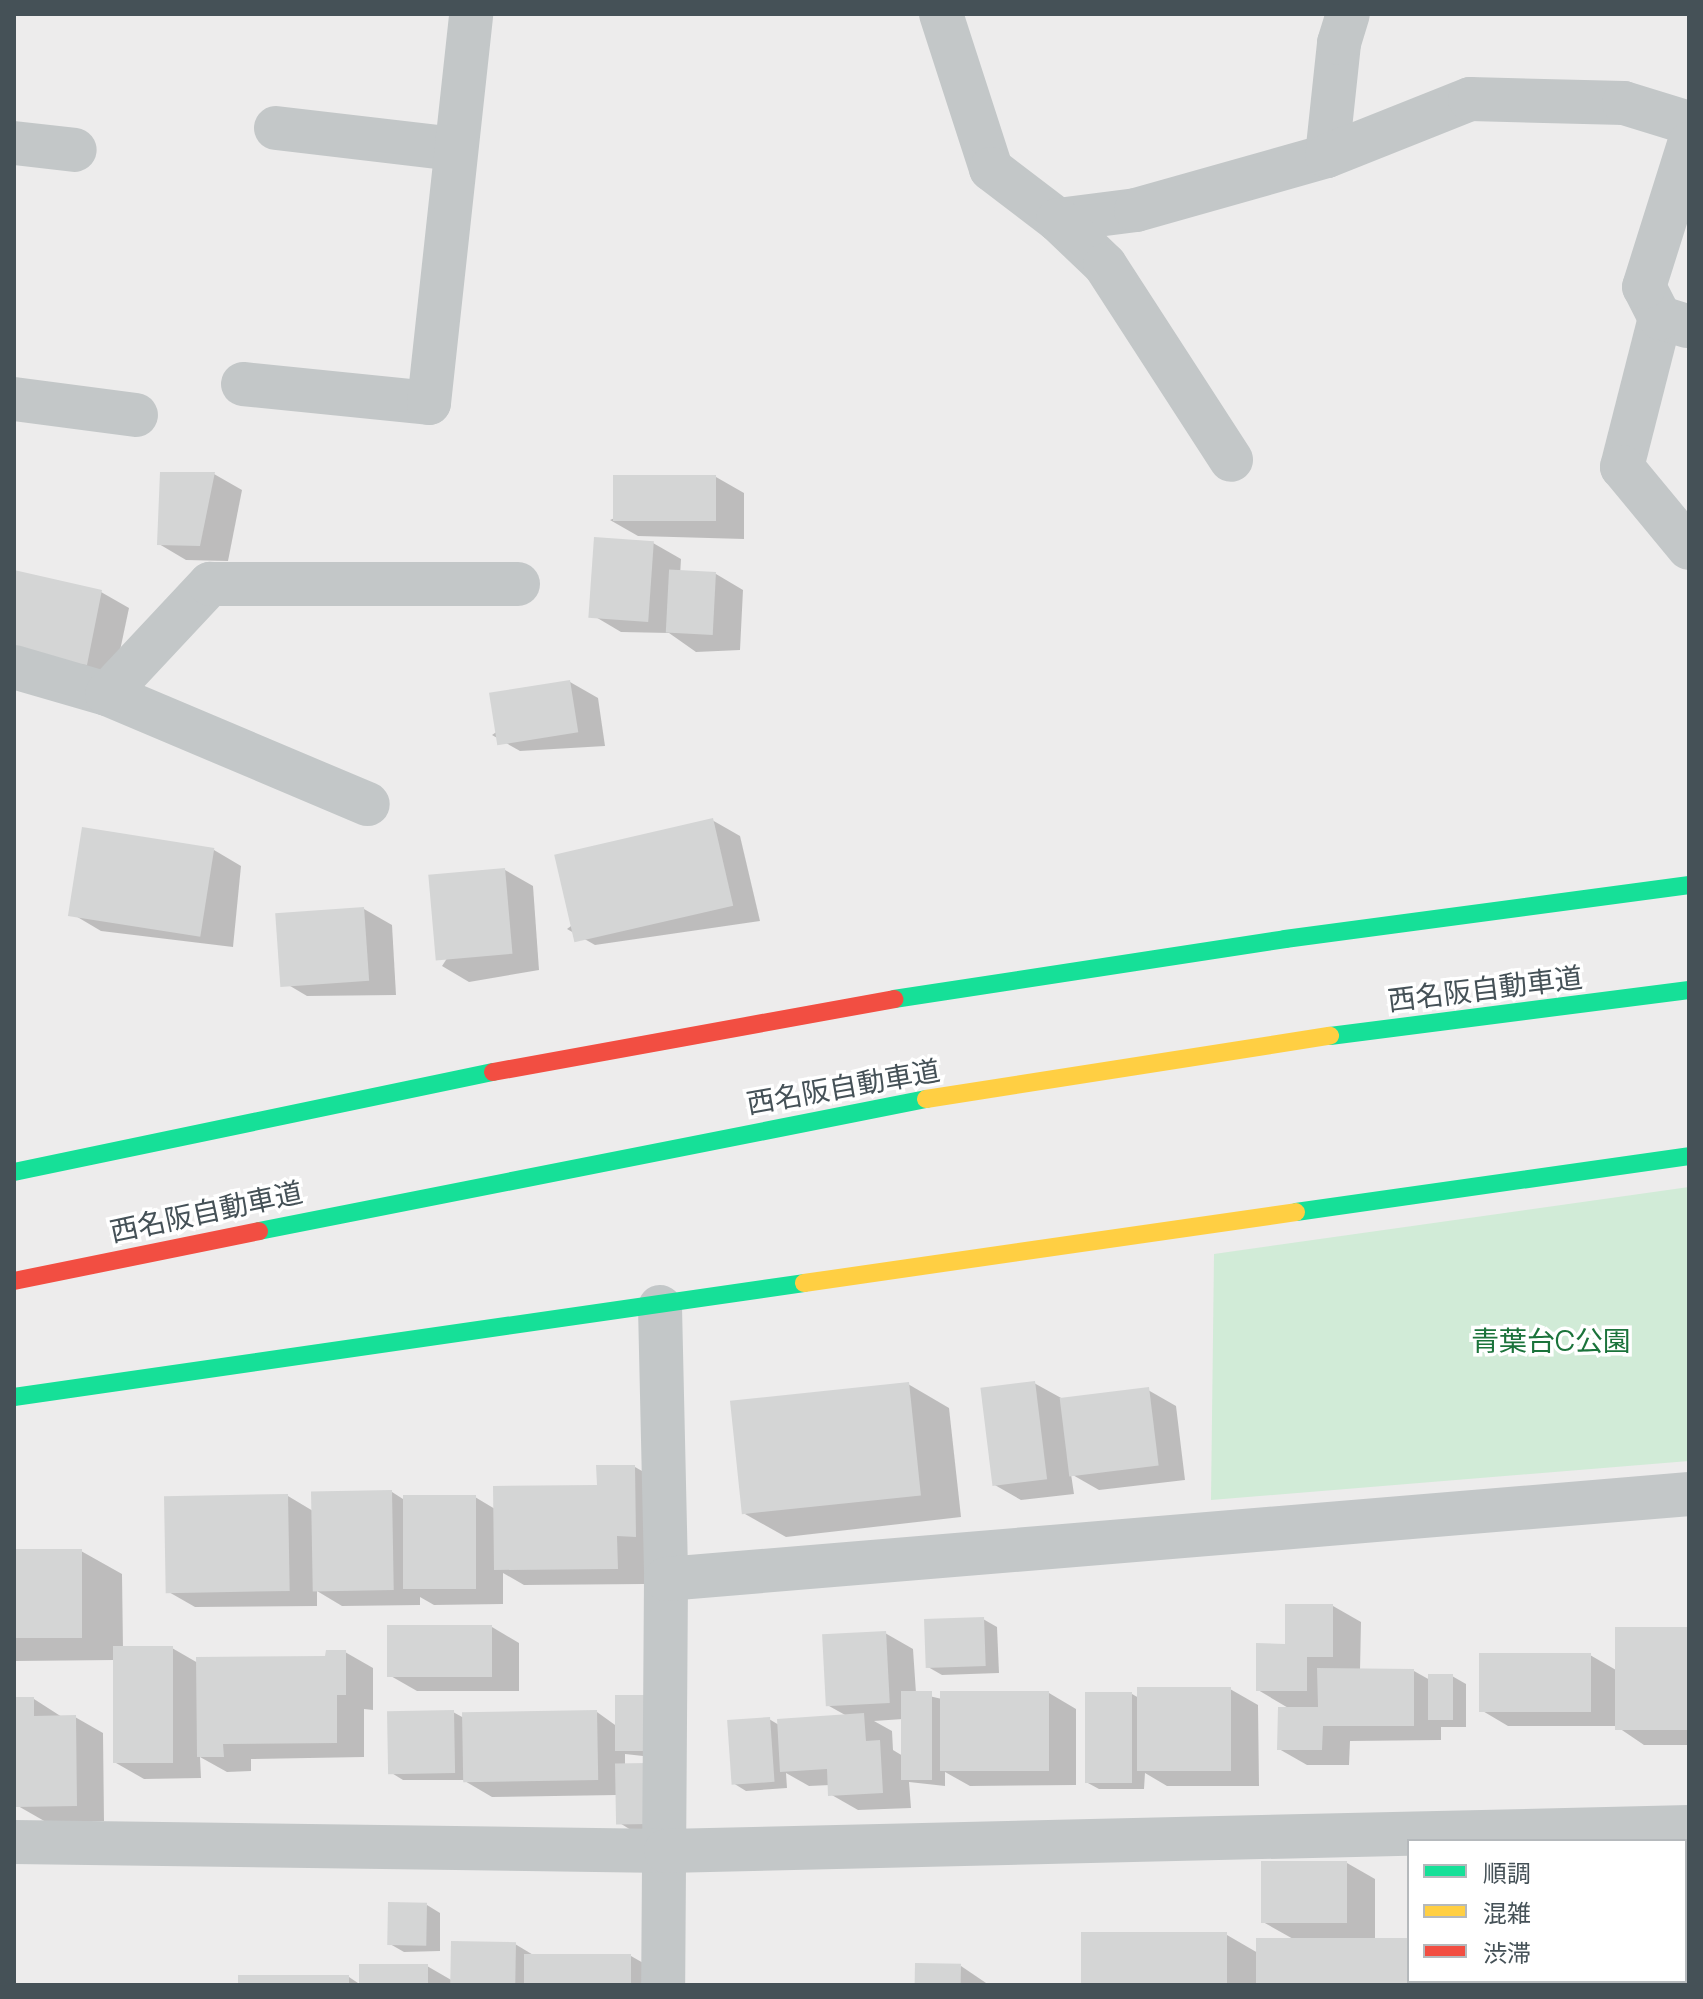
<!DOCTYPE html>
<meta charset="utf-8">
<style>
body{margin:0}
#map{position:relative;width:1703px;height:1999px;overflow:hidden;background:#edecec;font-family:Manrope,"Noto Sans JP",sans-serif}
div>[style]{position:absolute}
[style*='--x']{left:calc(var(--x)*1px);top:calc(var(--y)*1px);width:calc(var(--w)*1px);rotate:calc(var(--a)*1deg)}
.green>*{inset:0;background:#d1ebd7}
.shadow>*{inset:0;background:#0003;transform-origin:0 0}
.building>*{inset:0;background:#d4d5d5;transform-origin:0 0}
.street>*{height:44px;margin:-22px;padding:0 22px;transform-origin:22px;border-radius:22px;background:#c3c7c8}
.fast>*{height:18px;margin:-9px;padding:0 9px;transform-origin:9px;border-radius:9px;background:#16e098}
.slow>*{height:18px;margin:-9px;padding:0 9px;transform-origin:9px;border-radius:9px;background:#ffcf43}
.jam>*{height:18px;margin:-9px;padding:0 9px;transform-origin:9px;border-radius:9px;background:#f24e42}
span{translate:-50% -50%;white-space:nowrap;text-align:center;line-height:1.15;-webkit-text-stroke:7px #fff;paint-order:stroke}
.street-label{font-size:28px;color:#455157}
.park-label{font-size:28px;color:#1b733b}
.frame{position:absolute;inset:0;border:16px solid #455157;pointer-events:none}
.legend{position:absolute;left:1407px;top:1839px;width:280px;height:144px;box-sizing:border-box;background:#fff;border:2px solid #b5b9bc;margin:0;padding:10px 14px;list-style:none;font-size:24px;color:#455157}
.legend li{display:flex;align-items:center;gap:16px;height:40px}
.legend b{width:40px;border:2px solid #b5b9bc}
</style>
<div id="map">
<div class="green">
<i style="clip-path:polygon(1689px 1187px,1689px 1461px,1211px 1500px,1214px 1254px)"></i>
</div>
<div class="shadow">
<i style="clip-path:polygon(214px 474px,242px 490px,228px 561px,186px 560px,159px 544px)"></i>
<i style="clip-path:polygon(716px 477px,744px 493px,744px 539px,638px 536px,610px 520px)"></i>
<i style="clip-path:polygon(653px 543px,681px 559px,680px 576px,716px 574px,743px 590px,740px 650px,696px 652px,669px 633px,621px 632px,594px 616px)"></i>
<i style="clip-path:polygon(14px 572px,101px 592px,129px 608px,114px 679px,26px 666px)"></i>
<i style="clip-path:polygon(570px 682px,598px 698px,605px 746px,520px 751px,492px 735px)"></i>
<i style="clip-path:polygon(712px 820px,740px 836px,760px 921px,595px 945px,567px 929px)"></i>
<i style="clip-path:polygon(214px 850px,241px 866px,233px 947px,101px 931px,74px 915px)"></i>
<i style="clip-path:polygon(505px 870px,533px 886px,539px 970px,469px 982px,442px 966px)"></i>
<i style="clip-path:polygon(364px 909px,392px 925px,396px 995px,307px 996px,280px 980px)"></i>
<i style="clip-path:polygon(1034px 1383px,1063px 1399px,1148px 1390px,1176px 1406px,1185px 1480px,1099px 1490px,1071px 1474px,1074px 1494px,1021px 1500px,993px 1484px)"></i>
<i style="clip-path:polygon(908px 1384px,949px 1408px,961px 1517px,786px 1537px,745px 1514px)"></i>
<i style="clip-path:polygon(635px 1467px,663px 1483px,645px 1584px,524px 1585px,503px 1573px,503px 1604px,434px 1605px,420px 1597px,420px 1605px,342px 1606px,317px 1591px,317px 1606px,195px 1607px,167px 1591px,288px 1496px,313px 1511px,392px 1492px,403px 1499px,475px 1497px,495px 1509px,599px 1487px)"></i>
<i style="clip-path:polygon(14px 1551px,81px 1551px,122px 1574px,123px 1649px,172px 1648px,198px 1663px,327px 1658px,345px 1652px,373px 1668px,373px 1710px,364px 1709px,364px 1757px,251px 1759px,251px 1771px,227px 1772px,200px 1757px,201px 1778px,144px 1779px,116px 1763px,115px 1660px,14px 1661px)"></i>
<i style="clip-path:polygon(1333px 1606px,1361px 1622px,1360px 1671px,1414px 1671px,1430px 1680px,1452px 1676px,1466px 1684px,1466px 1727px,1441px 1727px,1441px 1740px,1350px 1741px,1349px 1765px,1307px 1765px,1279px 1749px,1290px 1709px,1258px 1690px,1287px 1646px)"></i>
<i style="clip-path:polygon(983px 1619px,997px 1627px,999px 1673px,942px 1675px,928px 1667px)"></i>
<i style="clip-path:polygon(492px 1627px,519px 1643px,519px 1691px,417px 1691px,389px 1675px)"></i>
<i style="clip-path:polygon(1689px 1629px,1689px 1745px,1644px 1745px,1616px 1726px,1508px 1726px,1481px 1710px,1590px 1655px,1616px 1670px)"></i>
<i style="clip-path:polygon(evenodd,885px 1633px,913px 1649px,916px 1693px,942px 1699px,1049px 1693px,1076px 1709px,1076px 1785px,970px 1786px,945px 1772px,945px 1786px,909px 1782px,911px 1808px,858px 1810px,830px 1794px,830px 1785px,809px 1786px,786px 1773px,787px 1788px,746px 1791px,733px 1783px,769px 1719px,779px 1725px,847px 1716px,829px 1706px,885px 1633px,903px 1719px,903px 1756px,893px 1750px,892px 1731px,874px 1721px,903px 1719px)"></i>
<i style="clip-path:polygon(1230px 1689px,1258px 1705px,1259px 1786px,1167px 1786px,1145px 1773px,1144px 1789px,1099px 1789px,1086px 1782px,1132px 1694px,1139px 1698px)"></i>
<i style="clip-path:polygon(14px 1699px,34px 1699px,62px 1717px,75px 1717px,103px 1733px,104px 1821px,46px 1822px,18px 1806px)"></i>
<i style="clip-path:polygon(453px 1712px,464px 1718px,597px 1712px,661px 1758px,625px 1754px,625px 1766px,662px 1831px,631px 1830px,618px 1822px,617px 1795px,492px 1797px,463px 1780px,403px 1780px,390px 1772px)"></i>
<i style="clip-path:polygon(1347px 1863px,1375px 1879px,1375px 1940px,1409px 1941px,1409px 1981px,1435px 1985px,1082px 1985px,1227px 1935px,1258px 1953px,1295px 1940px,1263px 1922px)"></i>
<i style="clip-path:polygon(427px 1905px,440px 1913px,440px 1951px,404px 1952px,390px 1944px)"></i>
<i style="clip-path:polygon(515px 1944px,535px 1956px,631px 1956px,659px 1972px,659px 1985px,241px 1985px,349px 1977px,361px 1985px,427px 1966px,453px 1981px)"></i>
<i style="clip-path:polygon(1685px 1958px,1689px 1985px,1617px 1985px,1685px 1981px)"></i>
<i style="clip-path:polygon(961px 1966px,989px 1985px,916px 1985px)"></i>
<i style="left:1442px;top:1981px;width:150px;height:4px"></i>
</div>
<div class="building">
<i style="clip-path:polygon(160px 472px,215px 472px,200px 546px,157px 545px)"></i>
<i style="left:613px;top:475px;width:103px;height:46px"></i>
<i style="left:594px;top:537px;width:60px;height:81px;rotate:4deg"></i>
<i style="clip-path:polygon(14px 570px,102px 590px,87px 665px,14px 654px)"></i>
<i style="left:716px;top:572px;width:63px;height:47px;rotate:93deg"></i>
<i style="left:570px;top:680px;width:53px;height:82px;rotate:81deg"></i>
<i style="left:713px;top:818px;width:90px;height:163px;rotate:77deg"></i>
<i style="left:82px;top:827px;width:134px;height:90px;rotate:9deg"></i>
<i style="left:505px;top:868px;width:86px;height:77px;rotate:85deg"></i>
<i style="left:364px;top:907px;width:74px;height:89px;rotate:86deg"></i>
<i style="left:1035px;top:1381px;width:99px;height:55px;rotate:83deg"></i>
<i style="left:909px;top:1382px;width:114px;height:180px;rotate:84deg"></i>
<i style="left:1149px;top:1387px;width:79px;height:90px;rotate:83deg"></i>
<i style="clip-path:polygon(596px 1465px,635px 1465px,636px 1537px,617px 1536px,618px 1569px,494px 1570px,493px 1486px,597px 1485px)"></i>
<i style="left:392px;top:1490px;width:100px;height:81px;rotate:89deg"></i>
<i style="left:288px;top:1494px;width:97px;height:124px;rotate:89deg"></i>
<i style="left:476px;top:1495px;width:94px;height:73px;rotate:90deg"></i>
<i style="left:14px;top:1549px;width:68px;height:89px"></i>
<i style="clip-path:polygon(1285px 1604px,1333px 1604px,1333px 1657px,1307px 1657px,1307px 1691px,1256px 1691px,1256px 1643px,1285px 1644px)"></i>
<i style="left:984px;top:1617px;width:49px;height:60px;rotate:88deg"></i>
<i style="left:387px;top:1625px;width:105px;height:52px"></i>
<i style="left:1615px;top:1627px;width:74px;height:103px"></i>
<i style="left:886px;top:1631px;width:72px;height:64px;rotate:87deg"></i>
<i style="left:173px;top:1646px;width:117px;height:60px;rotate:90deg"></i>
<i style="clip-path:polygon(326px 1650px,346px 1650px,346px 1695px,337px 1695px,337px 1743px,223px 1744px,224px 1757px,197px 1757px,196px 1657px,325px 1656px)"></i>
<i style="left:1479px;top:1653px;width:112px;height:59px"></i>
<i style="clip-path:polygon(1317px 1668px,1414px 1669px,1414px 1726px,1323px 1726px,1322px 1750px,1277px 1750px,1278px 1707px,1318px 1707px)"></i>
<i style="left:1428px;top:1674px;width:25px;height:46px"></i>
<i style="left:1137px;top:1687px;width:94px;height:84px"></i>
<i style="left:901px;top:1691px;width:31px;height:89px"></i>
<i style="left:940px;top:1691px;width:109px;height:80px"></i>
<i style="left:1085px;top:1692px;width:47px;height:91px"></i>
<i style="left:648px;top:1695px;width:56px;height:33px;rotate:90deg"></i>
<i style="clip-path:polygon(14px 1697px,34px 1697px,34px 1716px,76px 1715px,77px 1806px,16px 1807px)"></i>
<i style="left:454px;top:1710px;width:63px;height:67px;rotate:89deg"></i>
<i style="left:597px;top:1710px;width:70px;height:135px;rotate:89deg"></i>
<i style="clip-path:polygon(864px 1713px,866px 1741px,880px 1740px,883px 1793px,828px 1796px,827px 1769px,780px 1772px,777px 1719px)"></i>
<i style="left:770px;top:1717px;width:65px;height:43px;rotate:86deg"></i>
<i style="left:648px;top:1763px;width:61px;height:33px;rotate:89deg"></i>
<i style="left:1261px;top:1861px;width:86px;height:62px"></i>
<i style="left:388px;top:1902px;width:39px;height:43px;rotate:1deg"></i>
<i style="left:1081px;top:1932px;width:146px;height:53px"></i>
<i style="left:1256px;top:1938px;width:152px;height:47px"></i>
<i style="left:451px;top:1941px;width:65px;height:44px;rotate:1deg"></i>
<i style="left:524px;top:1954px;width:107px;height:31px"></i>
<i style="clip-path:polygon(1685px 1955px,1689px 1985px,1615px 1985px,1685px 1981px)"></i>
<i style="left:915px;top:1963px;width:46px;height:22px;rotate:1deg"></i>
<i style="left:359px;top:1964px;width:69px;height:21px"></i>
<i style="left:238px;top:1975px;width:111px;height:10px"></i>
<i style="left:1440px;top:1981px;width:125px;height:4px"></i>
</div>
<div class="street">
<i style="--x:941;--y:14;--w:163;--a:72.1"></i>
<i style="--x:991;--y:169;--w:84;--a:37.3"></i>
<i style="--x:1058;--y:220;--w:79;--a:-7.3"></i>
<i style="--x:1136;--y:210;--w:198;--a:-15.8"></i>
<i style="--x:1327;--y:156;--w:114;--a:-83.9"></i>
<i style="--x:1339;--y:43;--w:30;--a:-73"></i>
<i style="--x:276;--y:128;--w:181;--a:6.7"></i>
<i style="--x:14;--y:143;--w:61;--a:6.5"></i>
<i style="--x:1327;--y:156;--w:154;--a:-21.7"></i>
<i style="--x:1470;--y:99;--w:154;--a:1.5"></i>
<i style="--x:1624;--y:103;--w:68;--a:17.1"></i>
<i style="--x:1058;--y:220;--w:65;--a:43.8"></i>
<i style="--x:1105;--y:265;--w:232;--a:57.1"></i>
<i style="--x:1660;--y:318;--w:154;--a:104.3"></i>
<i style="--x:1622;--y:467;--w:105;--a:50.4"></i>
<i style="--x:1687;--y:326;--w:28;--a:-163"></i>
<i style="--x:1660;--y:318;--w:35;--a:-117"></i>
<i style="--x:1644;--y:287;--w:150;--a:-72.5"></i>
<i style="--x:243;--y:384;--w:187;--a:5.8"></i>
<i style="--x:429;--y:403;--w:391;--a:-83.8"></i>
<i style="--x:14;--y:399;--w:123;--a:7.5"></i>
<i style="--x:14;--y:667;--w:97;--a:16.2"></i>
<i style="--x:107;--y:694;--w:283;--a:22.9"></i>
<i style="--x:107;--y:694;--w:151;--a:-46.9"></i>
<i style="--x:210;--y:584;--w:308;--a:0"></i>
<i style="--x:660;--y:1307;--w:272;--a:88.7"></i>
<i style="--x:666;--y:1579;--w:406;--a:90.4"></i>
<i style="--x:666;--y:1579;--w:1027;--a:-4.75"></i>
<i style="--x:14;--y:1842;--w:652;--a:0.79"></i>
<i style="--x:666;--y:1851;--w:1023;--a:-1.34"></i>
</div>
<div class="fast">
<i style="--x:894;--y:999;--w:396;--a:-8.7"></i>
<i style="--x:1285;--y:939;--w:408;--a:-7.6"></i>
<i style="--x:1330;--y:1036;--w:362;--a:-7.3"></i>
<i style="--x:14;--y:1172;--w:489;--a:-11.8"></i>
<i style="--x:1296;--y:1212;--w:397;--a:-8.1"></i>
<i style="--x:259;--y:1231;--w:680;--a:-11.19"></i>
<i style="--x:14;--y:1397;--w:798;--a:-8.21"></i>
</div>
<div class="slow">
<i style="--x:926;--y:1099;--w:409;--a:-8.9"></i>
<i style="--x:804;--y:1283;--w:497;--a:-8.2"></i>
</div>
<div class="jam">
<i style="--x:493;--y:1072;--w:408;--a:-10.3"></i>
<i style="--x:14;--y:1281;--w:250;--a:-11.5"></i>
</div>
<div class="street-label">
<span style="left:1485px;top:988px;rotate:-7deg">西名阪自動車道</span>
<span style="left:843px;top:1086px;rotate:-10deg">西名阪自動車道</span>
<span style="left:206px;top:1211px;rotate:-12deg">西名阪自動車道</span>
</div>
<div class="park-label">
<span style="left:1551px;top:1340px">青葉台C公園</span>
</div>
<div class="frame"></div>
<ul class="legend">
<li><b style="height:10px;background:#16e098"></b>順調</li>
<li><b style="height:10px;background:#ffcf43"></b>混雑</li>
<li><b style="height:10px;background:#f24e42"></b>渋滞</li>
</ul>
</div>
